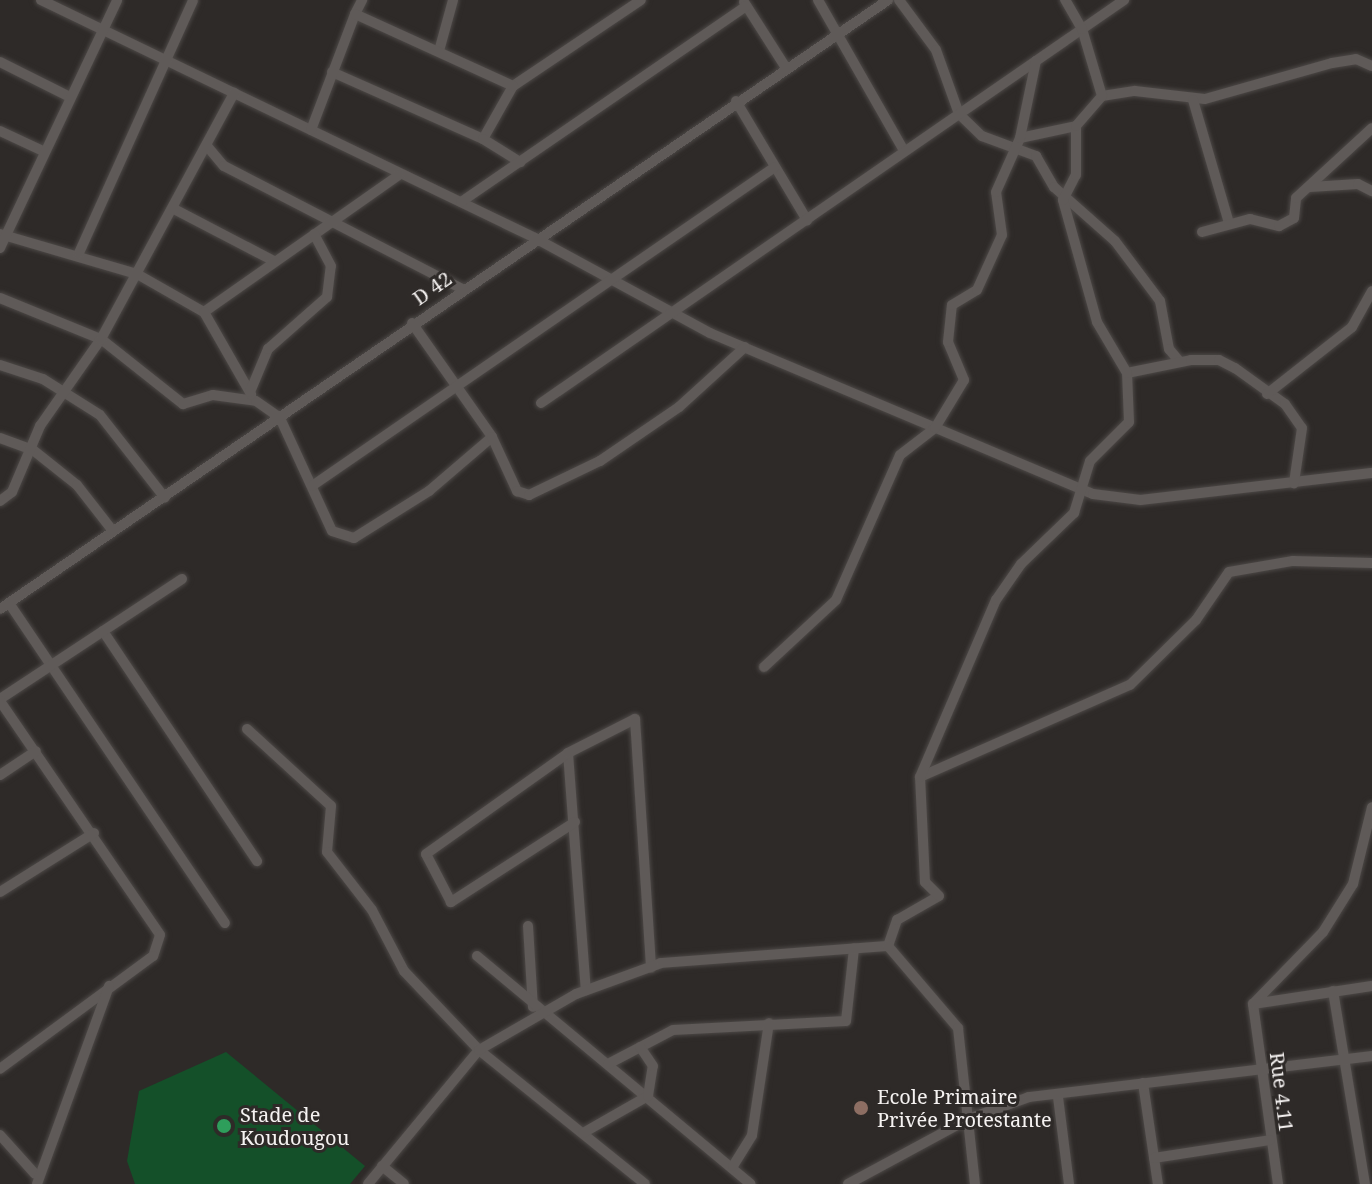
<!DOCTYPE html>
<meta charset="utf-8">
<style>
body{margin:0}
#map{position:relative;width:1372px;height:1184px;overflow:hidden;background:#2e2a28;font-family:"Noto Serif",serif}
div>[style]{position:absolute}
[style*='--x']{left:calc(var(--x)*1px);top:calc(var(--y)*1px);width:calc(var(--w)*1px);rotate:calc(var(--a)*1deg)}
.green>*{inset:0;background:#145029}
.roads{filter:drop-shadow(0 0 2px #4c4846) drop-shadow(0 0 2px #4c4846)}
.minor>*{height:10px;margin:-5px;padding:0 5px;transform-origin:5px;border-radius:5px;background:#5f5a58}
.dots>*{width:22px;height:22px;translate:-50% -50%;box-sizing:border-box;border:4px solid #2e2a28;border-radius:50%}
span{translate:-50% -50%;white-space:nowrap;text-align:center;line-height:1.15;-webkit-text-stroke:6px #2e2a28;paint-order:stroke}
.street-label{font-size:20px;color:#f5f2f1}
.poi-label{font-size:20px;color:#f5f2f1}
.left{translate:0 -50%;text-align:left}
</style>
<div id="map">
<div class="green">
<i style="clip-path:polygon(226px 1052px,365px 1166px,350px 1184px,135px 1184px,127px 1161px,139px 1091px)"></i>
</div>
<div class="roads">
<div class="minor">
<i style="--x:41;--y:0;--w:548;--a:25.72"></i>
<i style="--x:535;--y:238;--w:199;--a:28.5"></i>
<i style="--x:710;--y:333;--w:415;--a:22.8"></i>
<i style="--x:1093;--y:494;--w:48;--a:7.1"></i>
<i style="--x:1141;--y:500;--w:233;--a:-6.7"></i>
<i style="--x:818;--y:0;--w:174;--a:60.3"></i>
<i style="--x:899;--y:0;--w:62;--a:53.5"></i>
<i style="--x:936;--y:50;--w:68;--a:70.2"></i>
<i style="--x:959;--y:114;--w:32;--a:44"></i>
<i style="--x:982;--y:136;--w:58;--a:20.3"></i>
<i style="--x:1036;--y:156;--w:36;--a:60"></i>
<i style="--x:1054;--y:187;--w:81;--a:41.5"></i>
<i style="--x:1115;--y:241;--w:75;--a:53.1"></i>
<i style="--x:1160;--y:301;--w:49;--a:79.4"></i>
<i style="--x:1169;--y:349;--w:17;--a:50"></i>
<i style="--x:744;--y:2;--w:78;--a:57.5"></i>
<i style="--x:355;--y:14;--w:16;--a:-63"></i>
<i style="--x:439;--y:51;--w:53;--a:-74.6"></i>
<i style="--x:0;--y:62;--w:76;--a:26.6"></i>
<i style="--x:332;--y:72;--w:165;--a:23.9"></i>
<i style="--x:483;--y:139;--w:61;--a:-60.5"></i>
<i style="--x:513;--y:86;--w:154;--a:-33.9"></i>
<i style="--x:1102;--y:96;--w:33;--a:-9"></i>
<i style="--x:1135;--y:91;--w:70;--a:6.5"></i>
<i style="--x:1205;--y:99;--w:132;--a:-15.8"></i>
<i style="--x:1332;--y:63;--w:24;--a:-9"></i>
<i style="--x:1356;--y:59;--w:17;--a:24"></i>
<i style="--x:1193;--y:100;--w:128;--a:73.7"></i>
<i style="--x:736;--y:101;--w:139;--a:59.2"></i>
<i style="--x:311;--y:130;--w:124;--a:-69.2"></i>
<i style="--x:355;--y:14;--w:174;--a:24.5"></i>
<i style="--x:0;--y:131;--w:45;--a:24.9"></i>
<i style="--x:1020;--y:138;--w:57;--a:-12.1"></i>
<i style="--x:483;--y:139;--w:44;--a:31.9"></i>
<i style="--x:207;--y:146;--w:26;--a:50"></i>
<i style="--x:224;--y:166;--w:268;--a:27.3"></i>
<i style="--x:1310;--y:187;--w:48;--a:-3.6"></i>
<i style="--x:1358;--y:184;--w:16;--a:27"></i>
<i style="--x:461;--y:202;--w:346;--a:-34.5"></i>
<i style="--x:174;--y:209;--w:113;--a:27.5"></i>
<i style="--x:1202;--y:232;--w:50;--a:-15.2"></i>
<i style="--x:1250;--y:219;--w:30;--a:14"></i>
<i style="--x:1279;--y:226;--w:17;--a:-28"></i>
<i style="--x:1294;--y:218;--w:20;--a:-84"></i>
<i style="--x:1296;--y:198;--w:103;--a:-42.6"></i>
<i style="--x:0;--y:234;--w:143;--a:16.3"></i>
<i style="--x:137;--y:274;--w:77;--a:29.6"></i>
<i style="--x:204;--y:312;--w:238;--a:-35.1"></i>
<i style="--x:0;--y:248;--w:274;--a:-64.7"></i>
<i style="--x:79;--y:253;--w:277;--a:-65.7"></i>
<i style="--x:0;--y:298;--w:109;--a:22.1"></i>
<i style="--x:101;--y:339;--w:105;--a:38.4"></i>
<i style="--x:183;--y:404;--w:31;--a:-17"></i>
<i style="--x:213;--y:395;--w:43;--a:7.9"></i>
<i style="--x:256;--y:401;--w:29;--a:35"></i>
<i style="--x:280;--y:418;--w:124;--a:65.3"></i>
<i style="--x:332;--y:531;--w:23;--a:18"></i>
<i style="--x:354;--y:538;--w:89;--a:-32.1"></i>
<i style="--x:429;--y:491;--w:83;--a:-40.6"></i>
<i style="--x:204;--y:312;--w:95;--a:60.2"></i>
<i style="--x:412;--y:323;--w:139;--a:54.9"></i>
<i style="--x:492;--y:437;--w:60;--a:65.2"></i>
<i style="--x:517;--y:491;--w:13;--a:18"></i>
<i style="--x:529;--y:495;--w:79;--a:-25.6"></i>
<i style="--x:600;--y:461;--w:96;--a:-34.4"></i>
<i style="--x:679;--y:407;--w:89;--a:-42.3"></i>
<i style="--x:0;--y:365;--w:45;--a:18"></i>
<i style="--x:43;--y:379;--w:67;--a:32.3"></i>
<i style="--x:100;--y:415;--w:105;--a:51.9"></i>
<i style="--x:1127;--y:373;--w:65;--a:-11.5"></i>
<i style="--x:1191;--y:360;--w:28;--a:0"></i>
<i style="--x:1219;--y:360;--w:18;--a:27"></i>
<i style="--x:1235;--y:368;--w:62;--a:35.8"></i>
<i style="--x:1285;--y:404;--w:29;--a:55"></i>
<i style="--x:1302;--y:428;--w:56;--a:98.3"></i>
<i style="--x:250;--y:392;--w:47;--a:-67.3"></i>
<i style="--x:268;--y:349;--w:79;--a:-41.4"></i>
<i style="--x:327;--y:297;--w:31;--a:-83"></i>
<i style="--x:331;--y:266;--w:36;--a:-118"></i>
<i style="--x:1267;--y:394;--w:108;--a:-38.2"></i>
<i style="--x:1352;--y:327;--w:41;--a:-60.9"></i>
<i style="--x:541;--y:403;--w:709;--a:-34.65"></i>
<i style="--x:0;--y:438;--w:35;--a:20"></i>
<i style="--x:33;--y:450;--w:56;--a:38.5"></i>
<i style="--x:77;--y:485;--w:58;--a:52"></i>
<i style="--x:312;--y:486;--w:562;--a:-34.57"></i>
<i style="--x:0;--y:501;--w:15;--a:-37"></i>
<i style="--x:12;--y:492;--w:72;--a:-67"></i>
<i style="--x:40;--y:426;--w:106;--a:-55"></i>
<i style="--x:101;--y:339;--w:280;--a:-61.6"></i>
<i style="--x:9;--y:603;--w:386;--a:56"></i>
<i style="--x:0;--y:609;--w:1077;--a:-34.44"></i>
<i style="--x:103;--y:631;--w:277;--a:56.2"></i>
<i style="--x:764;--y:667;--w:98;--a:-42.9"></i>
<i style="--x:836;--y:600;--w:158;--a:-66.2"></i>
<i style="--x:900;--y:455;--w:44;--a:-37.6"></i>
<i style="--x:935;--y:428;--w:56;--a:-58.9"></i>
<i style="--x:964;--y:380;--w:41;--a:-112.8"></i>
<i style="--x:948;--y:342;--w:37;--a:-84"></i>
<i style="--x:952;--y:305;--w:29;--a:-31"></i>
<i style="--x:977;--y:290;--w:60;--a:-65.6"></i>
<i style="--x:1002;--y:235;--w:43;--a:-97.9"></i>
<i style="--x:996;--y:192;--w:59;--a:-66"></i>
<i style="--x:1020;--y:138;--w:79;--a:-78.3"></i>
<i style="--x:0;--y:699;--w:218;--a:-33.4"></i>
<i style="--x:0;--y:701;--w:283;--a:55.6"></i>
<i style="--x:160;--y:935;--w:22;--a:108"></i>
<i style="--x:153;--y:956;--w:190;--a:143.6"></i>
<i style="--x:247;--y:729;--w:114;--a:42.5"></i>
<i style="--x:331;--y:806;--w:46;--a:95"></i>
<i style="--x:327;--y:852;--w:73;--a:52.2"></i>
<i style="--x:372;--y:910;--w:69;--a:62.3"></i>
<i style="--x:404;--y:971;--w:109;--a:46.5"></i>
<i style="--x:479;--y:1050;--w:213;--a:38.9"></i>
<i style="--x:568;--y:753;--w:238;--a:85.7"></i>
<i style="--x:0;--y:775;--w:43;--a:-33.7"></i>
<i style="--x:920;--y:777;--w:229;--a:-23.7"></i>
<i style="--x:1130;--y:685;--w:93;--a:-44.6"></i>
<i style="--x:1196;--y:620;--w:58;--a:-55.5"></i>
<i style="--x:1229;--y:572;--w:65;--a:-9.8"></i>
<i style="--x:1293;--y:561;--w:79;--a:1.5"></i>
<i style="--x:575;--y:822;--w:148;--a:147.2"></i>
<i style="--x:451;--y:902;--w:54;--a:-117.5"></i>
<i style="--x:426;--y:854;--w:174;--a:-35.4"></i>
<i style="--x:568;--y:753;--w:75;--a:-26.9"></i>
<i style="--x:635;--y:719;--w:249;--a:86.3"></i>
<i style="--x:0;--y:892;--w:111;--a:-32.1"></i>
<i style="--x:528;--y:926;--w:81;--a:86.5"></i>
<i style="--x:888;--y:946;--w:28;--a:-71"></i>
<i style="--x:897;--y:920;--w:48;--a:-29.7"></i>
<i style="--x:939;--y:896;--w:20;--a:-135"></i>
<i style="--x:925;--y:882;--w:105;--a:-92.7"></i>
<i style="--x:920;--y:777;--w:193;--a:-66.8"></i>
<i style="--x:996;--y:600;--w:44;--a:-55.2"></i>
<i style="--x:1021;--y:564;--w:74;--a:-43.9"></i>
<i style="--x:1074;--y:513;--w:54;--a:-72.9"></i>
<i style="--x:1090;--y:461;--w:55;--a:-45"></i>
<i style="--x:1129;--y:422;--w:49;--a:-92.3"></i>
<i style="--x:1127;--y:373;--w:59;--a:-120.5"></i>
<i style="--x:1097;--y:322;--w:127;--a:-105.6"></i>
<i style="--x:1063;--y:200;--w:28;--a:-63"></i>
<i style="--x:1076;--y:175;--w:49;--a:-90"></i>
<i style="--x:1076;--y:126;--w:40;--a:-49"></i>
<i style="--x:1102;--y:96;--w:70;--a:-106.6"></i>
<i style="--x:1082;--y:29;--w:34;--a:-120"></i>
<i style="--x:477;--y:956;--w:356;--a:39.8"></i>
<i style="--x:1333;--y:991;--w:196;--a:80.6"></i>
<i style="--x:1253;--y:1004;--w:100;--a:-45.8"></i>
<i style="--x:1323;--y:932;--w:57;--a:-58"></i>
<i style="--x:1353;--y:884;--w:79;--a:-76.1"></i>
<i style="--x:1253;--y:1004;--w:182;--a:82.1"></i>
<i style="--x:1253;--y:1004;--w:120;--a:-8.6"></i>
<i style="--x:608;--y:1064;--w:73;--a:-27.6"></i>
<i style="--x:673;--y:1030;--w:173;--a:-3"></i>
<i style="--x:846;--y:1021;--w:73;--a:-83.7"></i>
<i style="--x:1143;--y:1083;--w:102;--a:81.6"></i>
<i style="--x:1058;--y:1097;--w:88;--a:82.8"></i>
<i style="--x:583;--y:1133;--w:75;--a:-29.6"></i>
<i style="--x:648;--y:1096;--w:30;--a:-81"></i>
<i style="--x:653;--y:1066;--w:23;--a:-124"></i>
<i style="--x:0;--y:1135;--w:52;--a:48.1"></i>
<i style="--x:1154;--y:1158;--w:117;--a:-8.8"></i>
<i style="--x:382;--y:1166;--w:28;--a:39"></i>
<i style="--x:733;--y:1166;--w:36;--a:-58"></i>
<i style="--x:752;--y:1135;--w:113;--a:-81.4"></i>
<i style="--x:37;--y:1184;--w:211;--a:-70"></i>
<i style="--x:368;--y:1184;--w:174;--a:-50.4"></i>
<i style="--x:479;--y:1050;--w:112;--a:-30"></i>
<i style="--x:576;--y:994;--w:90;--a:-20"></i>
<i style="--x:661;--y:963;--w:228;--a:-4.3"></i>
<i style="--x:888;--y:946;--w:108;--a:49.5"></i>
<i style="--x:958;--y:1028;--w:157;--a:83.8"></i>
<i style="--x:848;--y:1184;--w:136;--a:-28.4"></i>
<i style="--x:968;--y:1119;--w:65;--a:-19.8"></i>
<i style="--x:1029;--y:1097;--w:345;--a:-6.8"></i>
</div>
</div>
<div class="dots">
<i style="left:861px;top:1108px;background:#8d6e63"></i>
<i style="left:224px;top:1126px;background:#2e9e5b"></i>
</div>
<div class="street-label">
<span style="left:432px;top:288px;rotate:-35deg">D 42</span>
<span style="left:1282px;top:1092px;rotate:83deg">Rue 4.11</span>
</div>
<div class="poi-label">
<span class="left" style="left:877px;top:1108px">Ecole Primaire<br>Privée Protestante</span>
<span class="left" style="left:240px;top:1126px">Stade de<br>Koudougou</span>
</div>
</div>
